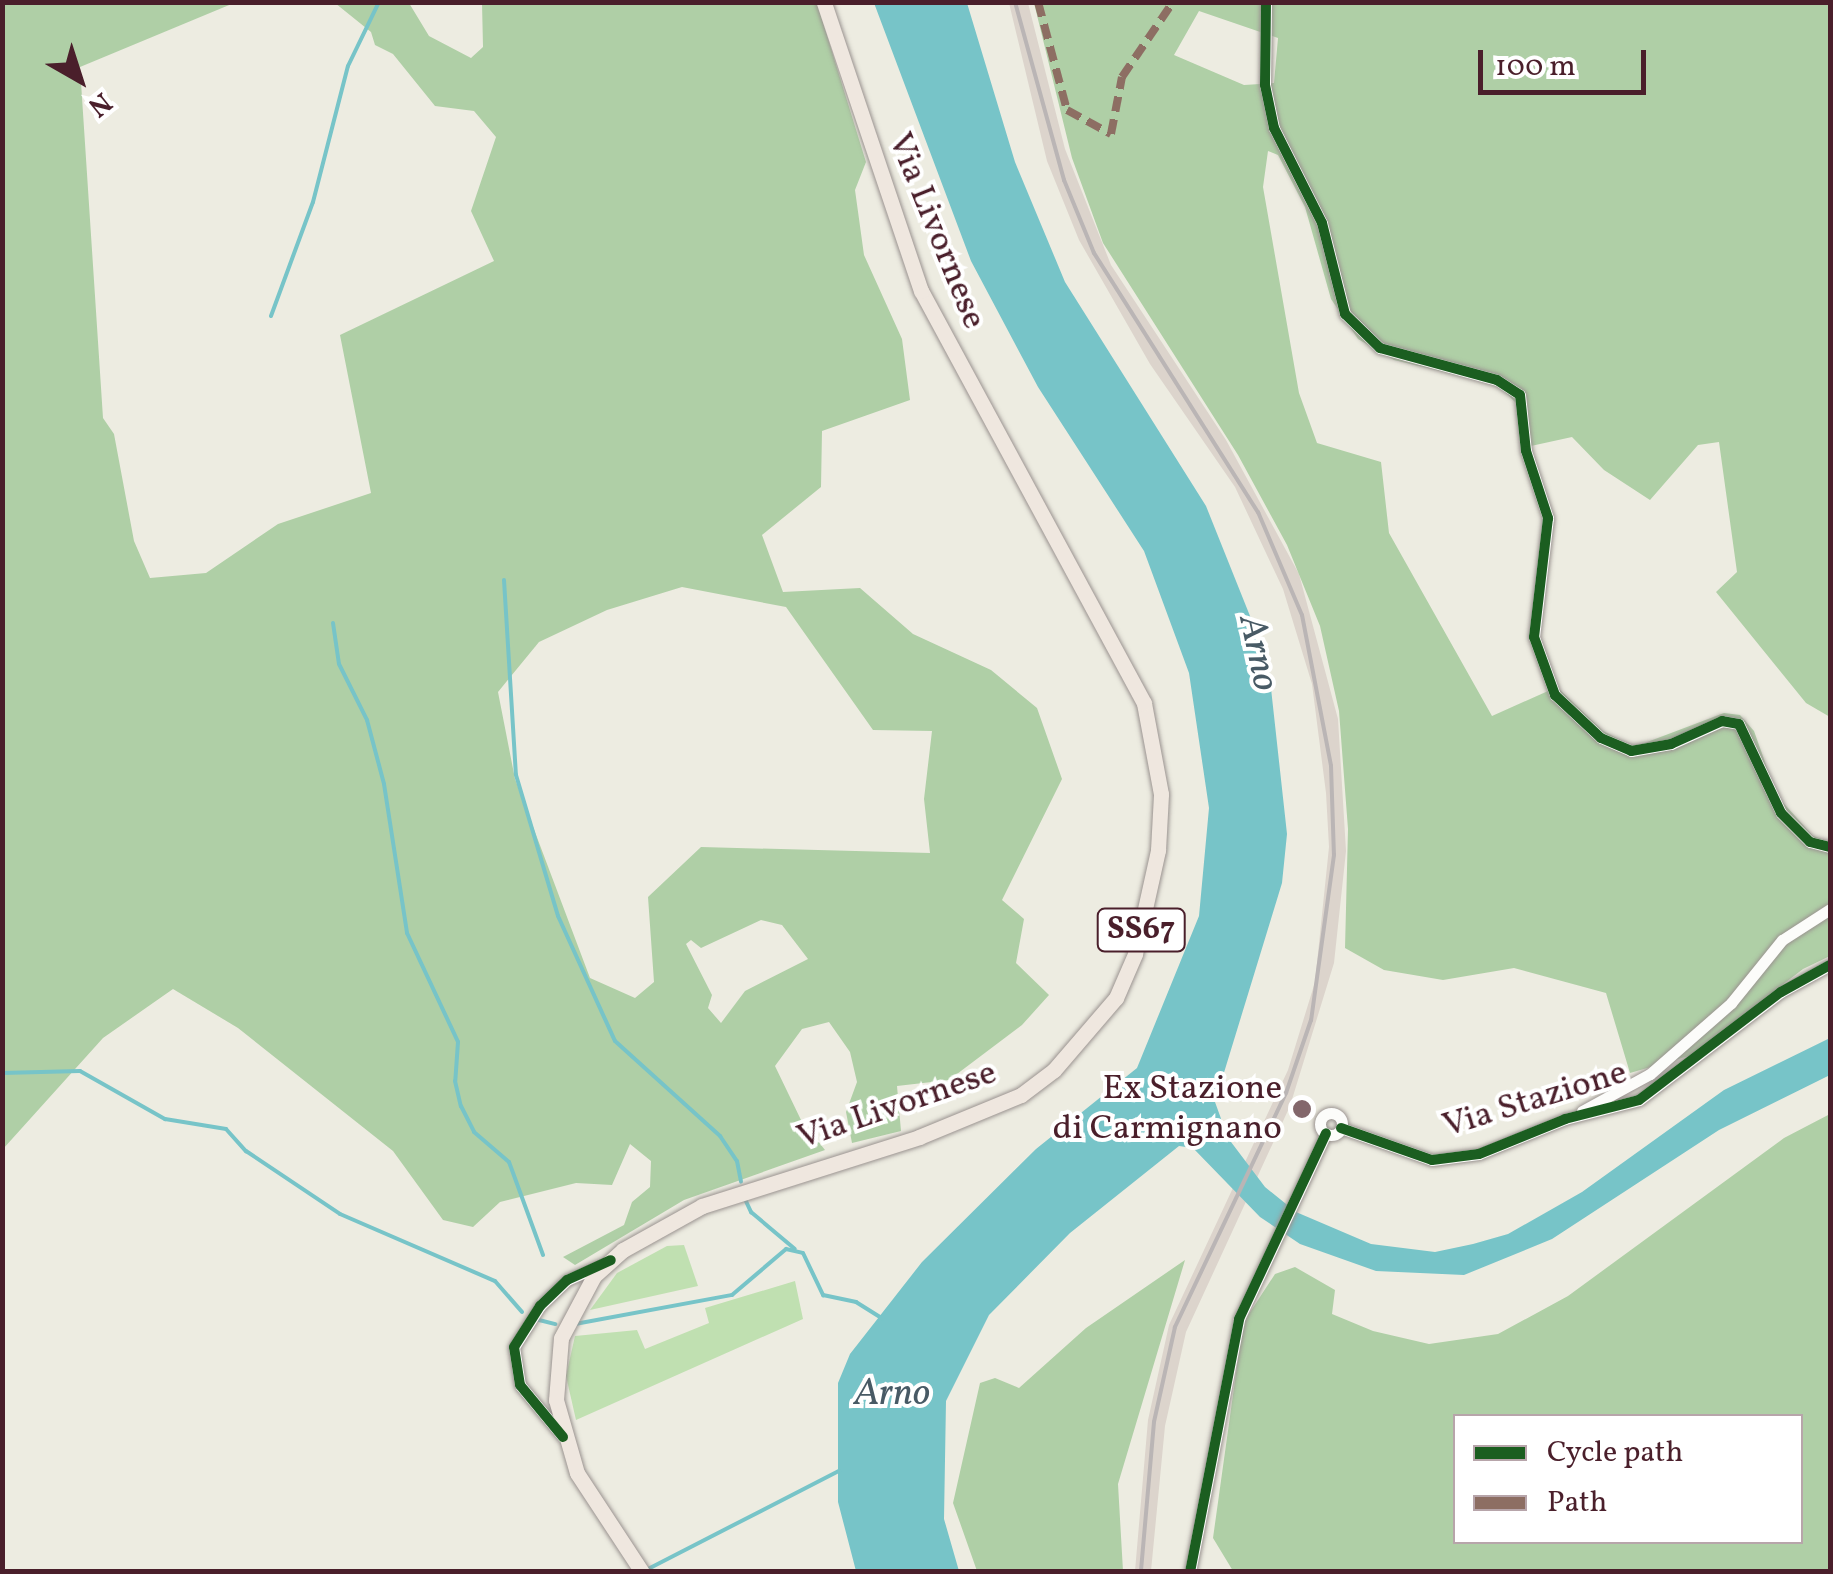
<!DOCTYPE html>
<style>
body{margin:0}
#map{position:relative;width:1833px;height:1574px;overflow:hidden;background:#edece1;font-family:Vollkorn,serif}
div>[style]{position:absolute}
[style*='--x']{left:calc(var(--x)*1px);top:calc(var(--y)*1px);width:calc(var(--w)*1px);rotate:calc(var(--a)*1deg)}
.industrial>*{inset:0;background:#dcd4cc}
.green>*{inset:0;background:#c0e0b1}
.forest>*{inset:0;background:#afcfa6}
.water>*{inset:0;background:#77c4c8}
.stream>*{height:4px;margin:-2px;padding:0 2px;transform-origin:2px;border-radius:2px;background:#77c4c8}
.roads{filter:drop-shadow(0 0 2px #9a9390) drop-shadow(0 0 2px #9a9390)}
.minor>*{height:11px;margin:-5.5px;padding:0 5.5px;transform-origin:5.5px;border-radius:5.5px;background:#fcfcfa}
.minor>.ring{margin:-5.5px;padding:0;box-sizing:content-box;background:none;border:11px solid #fcfcfa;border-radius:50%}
.major>*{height:15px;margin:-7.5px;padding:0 7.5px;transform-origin:7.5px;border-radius:7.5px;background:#efe7df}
.rail>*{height:4px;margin:-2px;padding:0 2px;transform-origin:2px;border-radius:2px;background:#bab5b5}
.quiet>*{height:8px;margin-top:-4px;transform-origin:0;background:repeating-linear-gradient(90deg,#8d6e63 0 15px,transparent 0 23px)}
.cycleway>*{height:10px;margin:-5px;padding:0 5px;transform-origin:5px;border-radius:5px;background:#1b5e20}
.dots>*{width:28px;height:28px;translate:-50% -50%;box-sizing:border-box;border:5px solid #fff;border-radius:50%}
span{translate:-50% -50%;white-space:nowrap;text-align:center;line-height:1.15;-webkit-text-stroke:8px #fff;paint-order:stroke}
.shield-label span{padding:2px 8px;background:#fff;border:2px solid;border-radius:8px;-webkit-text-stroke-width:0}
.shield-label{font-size:32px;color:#4a1f2b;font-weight:700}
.street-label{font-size:35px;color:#4a1f2b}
.poi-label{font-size:35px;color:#4a1f2b}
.right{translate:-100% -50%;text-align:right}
.water-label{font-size:38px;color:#485a65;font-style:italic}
.frame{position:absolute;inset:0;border:5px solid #4a1f2b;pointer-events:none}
.legend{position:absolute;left:1453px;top:1414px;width:350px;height:130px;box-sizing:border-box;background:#fff;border:2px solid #b7a5aa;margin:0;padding:12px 18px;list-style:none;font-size:30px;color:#4a1f2b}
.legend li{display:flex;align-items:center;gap:20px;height:50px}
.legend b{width:50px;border:2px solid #b7a5aa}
.north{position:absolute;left:30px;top:30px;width:100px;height:100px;-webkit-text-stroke:8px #fff;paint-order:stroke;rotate:141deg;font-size:28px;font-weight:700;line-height:40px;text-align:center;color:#4a1f2b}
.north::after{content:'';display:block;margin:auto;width:35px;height:45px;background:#4a1f2b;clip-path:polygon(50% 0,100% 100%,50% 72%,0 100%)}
.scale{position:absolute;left:1478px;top:50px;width:168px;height:45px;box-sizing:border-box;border:5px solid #4a1f2b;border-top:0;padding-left:12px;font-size:30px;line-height:35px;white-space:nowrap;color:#4a1f2b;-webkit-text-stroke:8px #fff;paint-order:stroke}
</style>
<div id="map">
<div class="industrial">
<i style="clip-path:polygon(1009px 3px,1028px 3px,1065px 149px,1111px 265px,1226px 440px,1299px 574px,1338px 719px,1346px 851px,1334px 963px,1290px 1106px,1186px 1332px,1165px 1426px,1151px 1571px,1135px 1571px,1148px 1420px,1169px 1325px,1288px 1070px,1315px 982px,1329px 847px,1326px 793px,1312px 684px,1283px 589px,1235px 487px,1150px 364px,1079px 240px,1047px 161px)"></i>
</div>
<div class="green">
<i style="clip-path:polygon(684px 1245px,698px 1286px,590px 1310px,617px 1273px,667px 1246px)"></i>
<i style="clip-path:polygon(795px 1281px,803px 1319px,576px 1420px,566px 1376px,575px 1336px,637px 1330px,645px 1349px,709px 1323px,705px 1308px)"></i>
</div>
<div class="forest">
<i style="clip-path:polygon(evenodd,3px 3px,234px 3px,80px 67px,103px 418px,114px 434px,134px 541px,150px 578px,206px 573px,278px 524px,371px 493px,340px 335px,494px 261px,471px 211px,496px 137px,474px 111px,435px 106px,393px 54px,375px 45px,371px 32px,335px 3px,409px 3px,429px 36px,471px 58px,483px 47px,482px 3px,817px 3px,866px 162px,855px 190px,864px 255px,902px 339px,910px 400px,822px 431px,821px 487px,762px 535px,783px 592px,860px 588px,913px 634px,991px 670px,1037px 708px,1062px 779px,1002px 900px,1024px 919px,1016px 963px,1049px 995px,1022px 1025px,949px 1080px,897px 1086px,901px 1131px,852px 1143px,846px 1112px,857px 1082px,850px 1052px,829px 1022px,802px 1029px,775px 1066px,801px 1120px,825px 1150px,684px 1200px,575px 1265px,563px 1257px,624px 1225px,632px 1202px,650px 1187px,651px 1161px,630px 1144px,612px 1185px,576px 1183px,500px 1202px,473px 1227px,443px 1220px,393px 1151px,238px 1028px,173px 989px,103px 1038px,3px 1149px,3px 3px,682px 587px,786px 607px,873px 730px,932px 731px,924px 799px,930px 853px,701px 847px,648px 897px,654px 982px,635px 998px,590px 978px,515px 779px,498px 692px,539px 642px,607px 610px,682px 587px,3px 3px,761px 920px,782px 925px,808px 959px,745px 991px,721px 1023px,708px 1008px,712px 995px,686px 944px,691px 940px,701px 948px,761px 920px)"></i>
<i style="clip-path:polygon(evenodd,1034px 3px,1830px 3px,1830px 717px,1806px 703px,1716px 592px,1737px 572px,1719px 442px,1698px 445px,1650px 500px,1604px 470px,1572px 437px,1522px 448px,1516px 403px,1498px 385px,1394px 360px,1358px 339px,1331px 299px,1305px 207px,1278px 155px,1268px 151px,1263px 187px,1299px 393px,1317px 443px,1381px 462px,1389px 533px,1492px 716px,1557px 687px,1603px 731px,1634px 747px,1724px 713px,1740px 715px,1754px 731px,1777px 796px,1813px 836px,1830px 842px,1830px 956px,1803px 969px,1692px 1055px,1630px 1073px,1606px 993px,1514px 968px,1443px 980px,1384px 970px,1345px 948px,1348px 829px,1339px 711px,1320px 626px,1287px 545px,1238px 455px,1103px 243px,1072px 158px,1034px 3px,1199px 11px,1278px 38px,1274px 83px,1244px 85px,1174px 55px,1199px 11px)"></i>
<i style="clip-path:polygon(evenodd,1830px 1114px,1830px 1571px,1233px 1571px,1213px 1538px,1243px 1323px,1275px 1274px,1295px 1267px,1335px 1290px,1332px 1314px,1373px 1331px,1429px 1344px,1498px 1334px,1568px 1296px,1784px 1138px,1830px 1114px,1456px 1416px,1800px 1416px,1800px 1542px,1456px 1542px,1456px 1416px)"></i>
<i style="clip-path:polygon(1185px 1260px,1118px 1484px,1123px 1571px,977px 1571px,953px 1503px,980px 1383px,995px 1378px,1019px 1388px,1086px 1328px)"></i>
</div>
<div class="water">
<i style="clip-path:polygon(874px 3px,967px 3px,1015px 162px,1065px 282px,1206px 506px,1268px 661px,1287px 834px,1282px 883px,1215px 1102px,1228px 1138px,1265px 1187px,1296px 1212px,1371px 1244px,1435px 1252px,1473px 1244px,1508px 1234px,1582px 1192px,1724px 1090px,1830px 1038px,1830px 1075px,1719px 1130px,1552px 1239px,1464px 1275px,1376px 1271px,1300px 1244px,1260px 1217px,1193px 1148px,1179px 1146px,1070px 1233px,989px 1315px,946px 1401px,944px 1519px,959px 1571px,856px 1571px,838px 1502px,838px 1383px,850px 1354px,922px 1262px,1036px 1149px,1137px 1068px,1199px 916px,1209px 808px,1189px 673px,1144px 551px,1038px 387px,971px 261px)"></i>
</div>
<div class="stream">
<i style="--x:271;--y:316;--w:121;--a:-69.8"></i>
<i style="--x:313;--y:202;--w:140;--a:-75.6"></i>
<i style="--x:348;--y:66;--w:71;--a:-64.2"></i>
<i style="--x:504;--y:580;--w:195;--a:86.5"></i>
<i style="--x:516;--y:775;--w:147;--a:73.4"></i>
<i style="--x:558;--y:916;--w:137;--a:65.5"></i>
<i style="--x:615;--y:1041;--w:142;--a:42.1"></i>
<i style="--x:720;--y:1136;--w:30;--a:56"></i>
<i style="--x:737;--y:1161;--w:21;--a:79"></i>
<i style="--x:333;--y:623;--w:41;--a:81.7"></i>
<i style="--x:339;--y:664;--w:63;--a:63.4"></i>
<i style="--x:367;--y:720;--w:66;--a:75.1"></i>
<i style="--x:384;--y:784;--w:151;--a:81.2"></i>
<i style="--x:407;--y:933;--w:120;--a:64.9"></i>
<i style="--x:458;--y:1042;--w:39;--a:94"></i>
<i style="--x:455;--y:1081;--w:26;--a:77"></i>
<i style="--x:461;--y:1106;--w:29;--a:63"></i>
<i style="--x:474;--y:1132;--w:46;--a:40.6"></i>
<i style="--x:509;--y:1162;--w:99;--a:69.9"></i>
<i style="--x:2;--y:1073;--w:78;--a:-1.5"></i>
<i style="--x:80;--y:1071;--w:98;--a:29.5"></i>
<i style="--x:165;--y:1119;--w:62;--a:9.3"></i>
<i style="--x:226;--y:1129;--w:30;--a:48"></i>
<i style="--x:246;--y:1151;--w:113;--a:33.8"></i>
<i style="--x:340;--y:1214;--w:169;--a:23.4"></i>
<i style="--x:495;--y:1281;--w:41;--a:48.9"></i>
<i style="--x:744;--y:1197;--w:17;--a:65"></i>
<i style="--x:751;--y:1212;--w:57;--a:40.1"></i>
<i style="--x:535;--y:1319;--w:21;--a:14"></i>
<i style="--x:575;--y:1324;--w:160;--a:-10.5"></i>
<i style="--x:732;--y:1295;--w:71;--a:-40.4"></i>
<i style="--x:786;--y:1249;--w:17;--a:13"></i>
<i style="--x:803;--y:1253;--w:47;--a:64.5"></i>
<i style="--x:823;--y:1295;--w:34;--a:12"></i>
<i style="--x:856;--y:1302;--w:32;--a:32"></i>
<i style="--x:648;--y:1569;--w:215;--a:-27.2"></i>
</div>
<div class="roads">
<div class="minor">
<i style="--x:1266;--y:2;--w:83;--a:90.7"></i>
<i style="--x:1265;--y:85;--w:44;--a:78.2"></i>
<i style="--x:1274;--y:128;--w:106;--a:63.2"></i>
<i style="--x:1322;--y:223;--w:94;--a:75.8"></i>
<i style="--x:1345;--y:314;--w:49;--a:44.2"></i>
<i style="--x:1380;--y:348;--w:121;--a:15.3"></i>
<i style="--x:1497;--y:380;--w:27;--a:33"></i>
<i style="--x:1520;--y:395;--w:56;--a:83.9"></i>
<i style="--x:1526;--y:451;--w:71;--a:71.8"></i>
<i style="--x:1548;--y:518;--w:120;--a:96.7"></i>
<i style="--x:1534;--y:637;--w:62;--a:70.1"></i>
<i style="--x:1555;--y:695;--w:63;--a:43.1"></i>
<i style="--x:1601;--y:738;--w:33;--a:23"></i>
<i style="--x:1631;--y:751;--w:41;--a:-9.9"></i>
<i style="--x:1671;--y:744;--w:56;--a:-24.3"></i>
<i style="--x:1722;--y:721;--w:17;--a:10"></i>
<i style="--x:1739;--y:724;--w:98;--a:64.7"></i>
<i style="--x:1781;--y:813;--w:41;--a:45"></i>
<i style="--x:1810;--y:842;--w:21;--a:14"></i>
<i style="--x:1582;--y:1111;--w:77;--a:-28.6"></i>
<i style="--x:1650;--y:1074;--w:108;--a:-41.2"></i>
<i style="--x:1731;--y:1003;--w:81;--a:-51"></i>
<i style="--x:1782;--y:940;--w:57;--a:-32.9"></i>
<i class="ring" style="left:1320px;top:1113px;width:11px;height:11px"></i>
<i style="--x:1341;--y:1128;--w:96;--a:19.4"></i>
<i style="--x:1432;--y:1160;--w:47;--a:-7.3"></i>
<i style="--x:1479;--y:1154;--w:93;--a:-22.1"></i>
<i style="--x:1565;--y:1119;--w:76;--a:-14.4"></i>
<i style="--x:1639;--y:1100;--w:178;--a:-37.3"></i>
<i style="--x:1781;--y:992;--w:56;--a:-28.9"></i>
<i style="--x:563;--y:1437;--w:67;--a:-129.6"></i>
<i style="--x:520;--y:1385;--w:38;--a:-99"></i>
<i style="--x:514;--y:1347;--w:49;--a:-57.6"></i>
<i style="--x:540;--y:1306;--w:37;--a:-44"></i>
<i style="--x:567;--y:1280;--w:39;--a:-24"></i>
<i style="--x:1190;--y:1572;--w:258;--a:-79"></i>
<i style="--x:1239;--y:1319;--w:205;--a:-64.9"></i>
</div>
<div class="major">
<i style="--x:642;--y:1572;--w:118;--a:-123.3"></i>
<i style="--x:577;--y:1473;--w:76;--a:-106"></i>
<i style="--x:556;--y:1400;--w:62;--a:-85.4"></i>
<i style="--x:561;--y:1338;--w:70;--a:-62"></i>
<i style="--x:594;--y:1276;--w:39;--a:-42"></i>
<i style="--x:623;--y:1250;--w:90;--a:-29.1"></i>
<i style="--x:702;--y:1206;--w:228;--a:-17.6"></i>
<i style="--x:919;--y:1137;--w:110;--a:-22.4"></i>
<i style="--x:1021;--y:1095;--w:41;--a:-37.1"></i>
<i style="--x:1054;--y:1070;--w:95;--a:-49.3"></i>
<i style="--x:1116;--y:998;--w:48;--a:-66.6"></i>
<i style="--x:1135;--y:954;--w:107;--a:-77.5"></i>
<i style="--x:1158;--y:850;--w:56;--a:-86.9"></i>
<i style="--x:1161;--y:794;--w:93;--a:-100.6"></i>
<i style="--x:1144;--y:703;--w:468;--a:-118.4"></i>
<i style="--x:921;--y:291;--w:305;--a:-108.6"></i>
</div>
</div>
<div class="rail">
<i style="--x:1015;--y:2;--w:185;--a:74.6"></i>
<i style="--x:1064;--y:180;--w:79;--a:67.7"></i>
<i style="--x:1094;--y:253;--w:307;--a:57.7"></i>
<i style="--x:1258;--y:512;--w:112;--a:66.9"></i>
<i style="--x:1302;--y:615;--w:154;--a:79.1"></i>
<i style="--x:1331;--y:766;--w:89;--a:88.1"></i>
<i style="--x:1334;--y:855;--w:167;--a:97.9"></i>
<i style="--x:1311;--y:1020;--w:77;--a:108.9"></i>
<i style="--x:1286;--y:1093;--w:259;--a:115.4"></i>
<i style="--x:1175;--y:1327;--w:97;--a:102.5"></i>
<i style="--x:1154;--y:1422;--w:151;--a:95"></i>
</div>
<div class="quiet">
<i style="--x:1038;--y:2;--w:112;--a:75"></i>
<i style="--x:1067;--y:110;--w:50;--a:28.6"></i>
<i style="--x:1111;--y:134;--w:58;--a:-79.1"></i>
<i style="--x:1122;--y:77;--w:91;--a:-55.8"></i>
</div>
<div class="cycleway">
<i style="--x:1266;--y:2;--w:83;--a:90.7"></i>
<i style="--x:1265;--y:85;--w:44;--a:78.2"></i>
<i style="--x:1274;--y:128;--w:106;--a:63.2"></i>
<i style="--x:1322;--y:223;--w:94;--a:75.8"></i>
<i style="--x:1345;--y:314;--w:49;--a:44.2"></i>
<i style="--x:1380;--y:348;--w:121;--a:15.3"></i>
<i style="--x:1497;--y:380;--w:27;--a:33"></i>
<i style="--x:1520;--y:395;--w:56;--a:83.9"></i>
<i style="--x:1526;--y:451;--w:71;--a:71.8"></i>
<i style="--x:1548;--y:518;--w:120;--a:96.7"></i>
<i style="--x:1534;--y:637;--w:62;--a:70.1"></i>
<i style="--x:1555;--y:695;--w:63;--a:43.1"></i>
<i style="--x:1601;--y:738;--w:33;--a:23"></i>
<i style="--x:1631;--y:751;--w:41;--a:-9.9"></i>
<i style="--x:1671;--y:744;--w:56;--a:-24.3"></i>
<i style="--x:1722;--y:721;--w:17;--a:10"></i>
<i style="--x:1739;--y:724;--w:98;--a:64.7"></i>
<i style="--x:1781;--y:813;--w:41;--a:45"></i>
<i style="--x:1810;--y:842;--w:21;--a:14"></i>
<i style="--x:1341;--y:1128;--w:96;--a:19.4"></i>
<i style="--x:1432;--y:1160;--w:47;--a:-7.3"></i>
<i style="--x:1479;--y:1154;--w:93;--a:-22.1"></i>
<i style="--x:1565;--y:1119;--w:76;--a:-14.4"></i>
<i style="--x:1639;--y:1100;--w:178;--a:-37.3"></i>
<i style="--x:1781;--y:992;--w:56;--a:-28.9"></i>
<i style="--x:563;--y:1437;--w:67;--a:-129.6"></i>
<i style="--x:520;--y:1385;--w:38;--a:-99"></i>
<i style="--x:514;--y:1347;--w:49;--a:-57.6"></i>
<i style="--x:540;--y:1306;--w:37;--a:-44"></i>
<i style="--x:567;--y:1280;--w:48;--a:-24.4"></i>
<i style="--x:1190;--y:1572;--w:258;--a:-79"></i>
<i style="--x:1239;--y:1319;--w:205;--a:-64.9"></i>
</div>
<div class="dots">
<i style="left:1302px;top:1109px;background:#83676b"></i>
</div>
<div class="shield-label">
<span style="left:1141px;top:930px">SS67</span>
</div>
<div class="street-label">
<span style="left:936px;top:231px;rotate:68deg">Via Livornese</span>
<span style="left:1535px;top:1100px;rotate:-17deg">Via Stazione</span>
<span style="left:897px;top:1106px;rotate:-19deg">Via Livornese</span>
</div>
<div class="poi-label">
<span class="right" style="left:1282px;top:1109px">Ex Stazione<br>di Carmignano</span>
</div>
<div class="water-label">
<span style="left:1257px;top:653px;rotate:78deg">Arno</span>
<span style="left:892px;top:1395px">Arno</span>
</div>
<div class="frame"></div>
<ul class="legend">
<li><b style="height:12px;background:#1b5e20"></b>Cycle path</li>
<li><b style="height:12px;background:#8d6e63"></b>Path</li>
</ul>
<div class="north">N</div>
<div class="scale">100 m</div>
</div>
